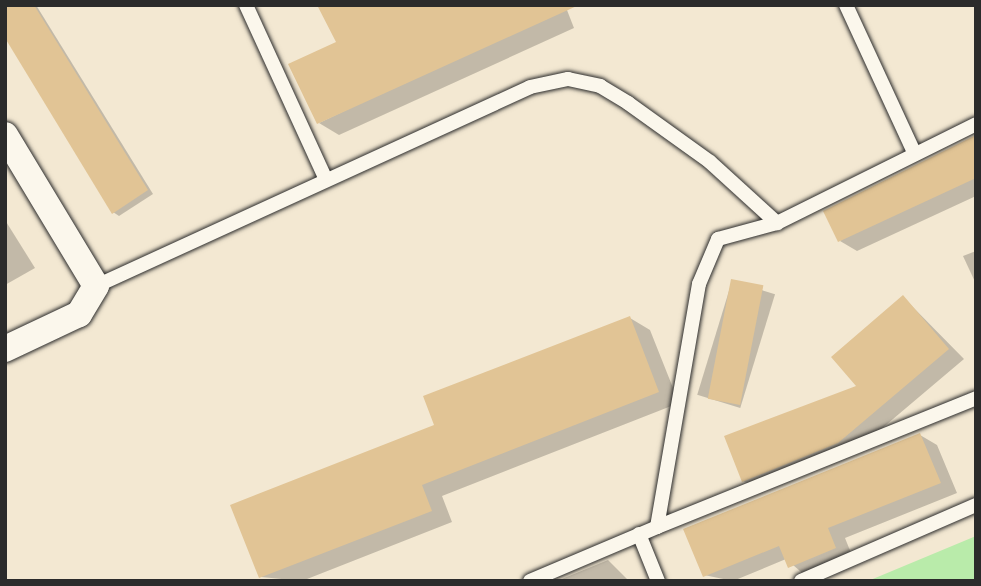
<!DOCTYPE html>
<style>
body{margin:0}
#map{position:relative;width:981px;height:586px;overflow:hidden;background:#f3e8d2;font-family:Itim,sans-serif}
div>[style]{position:absolute}
[style*='--x']{left:calc(var(--x)*1px);top:calc(var(--y)*1px);width:calc(var(--w)*1px);rotate:calc(var(--a)*1deg)}
.green>*{inset:0;background:#b9ebaa}
.shadow>*{inset:0;background:#0003;transform-origin:0 0}
.building>*{inset:0;background:#e1c495;transform-origin:0 0}
.roads{filter:drop-shadow(0 0 2px #2b2b2b) drop-shadow(0 0 2px #2b2b2b)}
.service>*{height:14px;margin:-7px;padding:0 7px;transform-origin:7px;border-radius:7px;background:#fbf7ec}
.minor>*{height:26px;margin:-13px;padding:0 13px;transform-origin:13px;border-radius:13px;background:#fbf7ec}
span{translate:-50% -50%;white-space:nowrap;text-align:center;line-height:1.15;-webkit-text-stroke:5px #fbf7ec;paint-order:stroke}
.frame{position:absolute;inset:0;border:7px solid #2b2b2b;pointer-events:none}
</style>
<div id="map">
<div class="green">
<i style="clip-path:polygon(976px 536px,976px 581px,868px 581px)"></i>
</div>
<div class="shadow">
<i style="clip-path:polygon(5px 5px,36px 5px,153px 194px,119px 216px,113px 212px)"></i>
<i style="clip-path:polygon(565px 5px,574px 28px,339px 135px,319px 123px)"></i>
<i style="clip-path:polygon(976px 136px,976px 196px,857px 251px,840px 241px)"></i>
<i style="clip-path:polygon(5px 220px,35px 268px,5px 285px)"></i>
<i style="clip-path:polygon(976px 251px,976px 284px,963px 256px)"></i>
<i style="left:732px;top:281px;width:45px;height:119px;rotate:17deg"></i>
<i style="clip-path:polygon(903px 297px,964px 359px,854px 452px,759px 490px,743px 481px,859px 387px)"></i>
<i style="clip-path:polygon(630px 318px,650px 330px,679px 403px,442px 496px,452px 522px,302px 581px,261px 577px,436px 426px)"></i>
<i style="clip-path:polygon(920px 435px,937px 445px,957px 493px,845px 538px,853px 558px,807px 577px,786px 559px,733px 581px,704px 575px)"></i>
<i style="clip-path:polygon(608px 560px,629px 581px,557px 581px)"></i>
</div>
<div class="building">
<i style="clip-path:polygon(5px 5px,34px 5px,148px 190px,112px 214px,5px 38px)"></i>
<i style="clip-path:polygon(317px 5px,579px 5px,317px 124px,288px 64px,336px 42px)"></i>
<i style="clip-path:polygon(976px 135px,976px 178px,838px 242px,823px 211px)"></i>
<i style="left:731px;top:279px;width:33px;height:122px;rotate:11deg"></i>
<i style="clip-path:polygon(903px 295px,949px 349px,838px 443px,742px 482px,724px 436px,856px 386px,831px 357px)"></i>
<i style="clip-path:polygon(630px 316px,659px 392px,422px 485px,432px 511px,259px 578px,230px 505px,434px 425px,423px 396px)"></i>
<i style="clip-path:polygon(920px 433px,941px 483px,828px 528px,836px 548px,788px 568px,779px 546px,703px 577px,683px 529px)"></i>
</div>
<div class="roads">
<div class="service">
<i style="--x:246;--y:5;--w:192;--a:65.4"></i>
<i style="--x:846;--y:5;--w:164;--a:65.2"></i>
<i style="--x:96;--y:286;--w:477;--a:-24.6"></i>
<i style="--x:530;--y:87;--w:39;--a:-12"></i>
<i style="--x:568;--y:79;--w:33;--a:12"></i>
<i style="--x:600;--y:86;--w:33;--a:31"></i>
<i style="--x:628;--y:103;--w:101;--a:35.7"></i>
<i style="--x:710;--y:162;--w:91;--a:42.3"></i>
<i style="--x:657;--y:527;--w:344;--a:-22"></i>
<i style="--x:639;--y:534;--w:51;--a:68"></i>
<i style="--x:530;--y:581;--w:138;--a:-23"></i>
<i style="--x:657;--y:527;--w:247;--a:-80.2"></i>
<i style="--x:699;--y:284;--w:49;--a:-67.1"></i>
<i style="--x:718;--y:239;--w:61;--a:-15.2"></i>
<i style="--x:777;--y:223;--w:222;--a:-26.4"></i>
<i style="--x:801;--y:581;--w:191;--a:-23.5"></i>
</div>
<div class="minor">
<i style="--x:5;--y:135;--w:176;--a:58.9"></i>
<i style="--x:96;--y:286;--w:33;--a:121"></i>
<i style="--x:79;--y:314;--w:82;--a:154.7"></i>
</div>
</div>
<div class="frame"></div>
</div>
